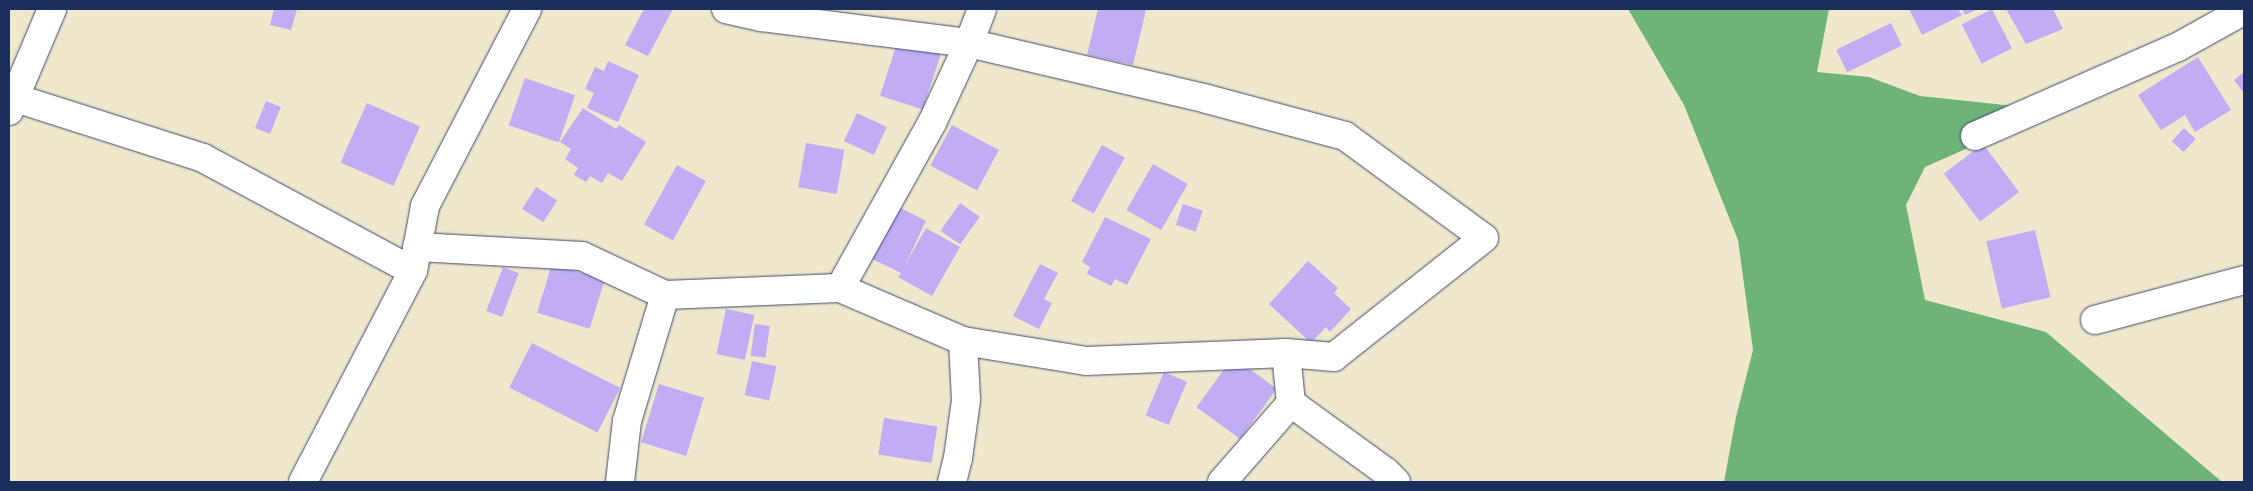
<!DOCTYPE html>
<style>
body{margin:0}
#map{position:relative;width:2253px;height:491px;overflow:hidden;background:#efe8cd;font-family:"Gentium Book Plus",serif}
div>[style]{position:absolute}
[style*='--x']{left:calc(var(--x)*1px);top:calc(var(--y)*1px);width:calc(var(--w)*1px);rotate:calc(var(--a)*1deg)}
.forest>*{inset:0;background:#6eb378}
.building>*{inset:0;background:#c0adf3;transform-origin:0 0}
.roads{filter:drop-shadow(0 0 1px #3b4b6f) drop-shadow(0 0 1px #3b4b6f)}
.minor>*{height:28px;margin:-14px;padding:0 14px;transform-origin:14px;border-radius:14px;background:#fff}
span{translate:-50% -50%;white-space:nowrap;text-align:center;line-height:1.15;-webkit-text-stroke:4.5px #fbf7ec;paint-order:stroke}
.frame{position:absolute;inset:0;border:10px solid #1b2f5e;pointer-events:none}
</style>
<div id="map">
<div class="forest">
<i style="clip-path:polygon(1628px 9px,1829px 9px,1817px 72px,1869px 77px,1920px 96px,2014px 106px,1988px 139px,1925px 167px,1906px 205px,1925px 300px,2046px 332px,2222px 482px,1724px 482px,1736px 417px,1753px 350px,1738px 240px,1684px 105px)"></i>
</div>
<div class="building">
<i style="clip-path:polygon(274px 9px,297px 9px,291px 30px,270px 25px)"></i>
<i style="clip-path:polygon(644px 9px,673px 9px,648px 56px,625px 45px)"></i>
<i style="clip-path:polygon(1098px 9px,1146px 10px,1133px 65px,1087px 55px)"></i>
<i style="clip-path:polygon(1909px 9px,1958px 9px,1962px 15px,1922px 35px)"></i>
<i style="clip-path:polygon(1962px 9px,1978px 9px,1965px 15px)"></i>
<i style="left:1992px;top:9px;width:44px;height:34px;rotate:63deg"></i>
<i style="clip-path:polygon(2006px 9px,2053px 9px,2063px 29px,2026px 44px)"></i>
<i style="left:1891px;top:23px;width:25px;height:61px;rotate:64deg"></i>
<i style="left:901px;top:31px;width:45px;height:68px;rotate:18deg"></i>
<i style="clip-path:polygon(2198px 57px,2231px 110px,2195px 132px,2185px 115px,2161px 130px,2138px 95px)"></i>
<i style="clip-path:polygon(608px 61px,639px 75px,618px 122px,587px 108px,594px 93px,585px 89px,595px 67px,604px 71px)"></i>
<i style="clip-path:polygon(2244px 72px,2244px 93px,2234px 80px)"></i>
<i style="left:525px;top:78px;width:53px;height:50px;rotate:19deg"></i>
<i style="left:266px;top:101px;width:16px;height:29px;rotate:22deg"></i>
<i style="left:367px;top:103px;width:58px;height:65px;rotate:24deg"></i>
<i style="clip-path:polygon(583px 108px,616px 129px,619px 125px,646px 142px,622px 181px,608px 173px,602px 183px,590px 176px,586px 182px,574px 175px,578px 168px,565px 159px,571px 149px,560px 142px)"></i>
<i style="left:857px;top:113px;width:33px;height:31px;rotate:25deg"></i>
<i style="left:952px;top:125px;width:53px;height:46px;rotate:28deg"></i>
<i style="left:2184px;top:128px;width:16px;height:18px;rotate:43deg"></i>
<i style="left:806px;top:143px;width:39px;height:45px;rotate:10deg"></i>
<i style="left:1983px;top:144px;width:60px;height:49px;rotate:53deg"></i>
<i style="left:1102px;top:145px;width:26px;height:64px;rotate:29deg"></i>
<i style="left:1153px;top:164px;width:40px;height:53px;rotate:30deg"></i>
<i style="left:677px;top:165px;width:33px;height:68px;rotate:29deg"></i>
<i style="left:536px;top:187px;width:25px;height:26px;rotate:32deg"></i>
<i style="left:960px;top:203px;width:24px;height:34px;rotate:35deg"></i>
<i style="clip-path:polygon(893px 204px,926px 221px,905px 265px,926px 228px,960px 247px,932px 296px,898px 277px,901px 273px,868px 257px)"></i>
<i style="left:1183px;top:204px;width:21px;height:22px;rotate:19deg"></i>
<i style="clip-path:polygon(1105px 217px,1151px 239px,1127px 285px,1115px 279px,1111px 286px,1087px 274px,1090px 267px,1082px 262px)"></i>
<i style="left:2035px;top:230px;width:69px;height:50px;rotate:77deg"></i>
<i style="clip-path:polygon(1308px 261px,1338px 288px,1334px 293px,1351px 309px,1330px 332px,1326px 327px,1311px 343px,1269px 304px)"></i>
<i style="left:552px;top:264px;width:55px;height:51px;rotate:17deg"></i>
<i style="clip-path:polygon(1040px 264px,1058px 273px,1044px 299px,1052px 303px,1039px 329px,1013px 316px)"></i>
<i style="left:503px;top:267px;width:17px;height:47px;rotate:21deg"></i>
<i style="left:726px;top:309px;width:29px;height:46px;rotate:12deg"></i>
<i style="left:755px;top:324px;width:15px;height:32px;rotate:8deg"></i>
<i style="left:532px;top:343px;width:99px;height:50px;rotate:27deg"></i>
<i style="left:1233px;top:357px;width:54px;height:62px;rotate:36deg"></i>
<i style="left:752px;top:361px;width:25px;height:35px;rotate:12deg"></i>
<i style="left:1164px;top:372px;width:25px;height:47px;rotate:23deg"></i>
<i style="left:659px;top:384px;width:47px;height:61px;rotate:17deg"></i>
<i style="left:884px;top:418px;width:54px;height:37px;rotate:9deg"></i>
</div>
<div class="roads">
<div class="minor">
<i style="--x:726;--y:9;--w:37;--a:13"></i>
<i style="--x:762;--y:17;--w:209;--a:7.2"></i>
<i style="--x:969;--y:43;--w:244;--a:13.2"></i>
<i style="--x:1207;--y:99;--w:143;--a:15"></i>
<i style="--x:1345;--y:136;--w:172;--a:36.3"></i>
<i style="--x:1484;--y:238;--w:191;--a:141.6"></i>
<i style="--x:1334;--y:357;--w:48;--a:-175.2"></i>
<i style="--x:9;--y:96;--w:204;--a:17.7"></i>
<i style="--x:203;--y:158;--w:238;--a:28.3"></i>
<i style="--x:9;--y:111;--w:111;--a:-67.1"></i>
<i style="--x:1975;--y:136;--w:222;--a:-23.7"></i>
<i style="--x:2178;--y:47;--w:70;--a:-29.1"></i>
<i style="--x:417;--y:247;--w:165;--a:3.1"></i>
<i style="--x:582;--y:256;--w:92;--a:25.2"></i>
<i style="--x:665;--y:295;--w:175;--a:-2.3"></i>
<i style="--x:840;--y:288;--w:134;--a:23.3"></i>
<i style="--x:963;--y:341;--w:125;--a:9.2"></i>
<i style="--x:1086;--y:361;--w:200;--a:-2.3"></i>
<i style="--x:1286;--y:353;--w:50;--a:84.3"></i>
<i style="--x:840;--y:288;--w:189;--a:-60.9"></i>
<i style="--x:932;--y:123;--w:88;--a:-65.2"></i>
<i style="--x:969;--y:43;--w:36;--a:-69"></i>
<i style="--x:2095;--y:320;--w:154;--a:-15"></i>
<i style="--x:303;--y:482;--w:238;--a:-62.5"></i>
<i style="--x:413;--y:271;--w:66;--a:-79.5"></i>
<i style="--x:425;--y:206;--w:222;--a:-62.6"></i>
<i style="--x:620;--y:482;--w:61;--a:-83.5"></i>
<i style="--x:627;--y:421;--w:132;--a:-73.2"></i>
<i style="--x:952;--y:482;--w:25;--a:-76"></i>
<i style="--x:958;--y:458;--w:59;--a:-82.1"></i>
<i style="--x:966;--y:400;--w:59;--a:-92.9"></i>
<i style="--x:1222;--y:482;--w:105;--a:-48.9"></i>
<i style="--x:1291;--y:403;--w:117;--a:36"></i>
<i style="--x:1386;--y:472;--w:14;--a:45"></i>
</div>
</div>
<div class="frame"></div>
</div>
